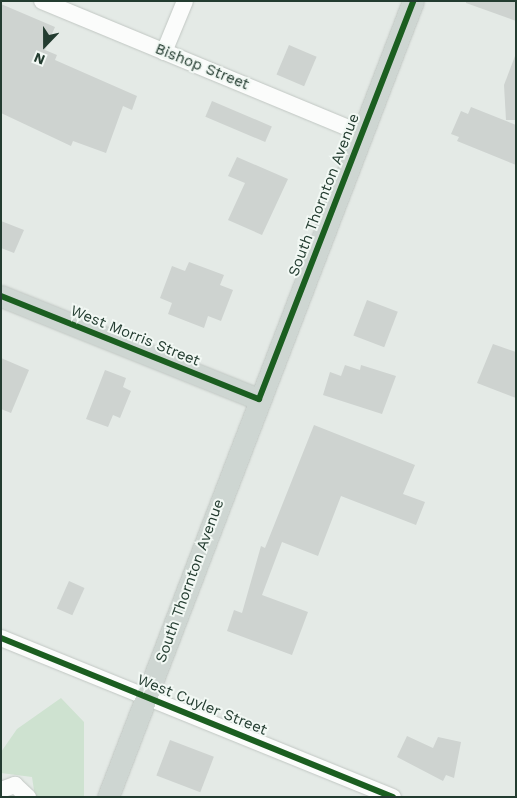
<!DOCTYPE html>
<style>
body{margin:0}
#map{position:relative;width:517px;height:798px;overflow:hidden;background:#e4eae6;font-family:"Work Sans",sans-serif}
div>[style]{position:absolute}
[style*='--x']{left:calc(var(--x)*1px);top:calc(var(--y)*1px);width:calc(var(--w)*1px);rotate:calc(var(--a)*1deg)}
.green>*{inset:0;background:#cee2d0}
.building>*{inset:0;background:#ced3d0;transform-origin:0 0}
.roads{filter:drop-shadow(0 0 1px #c1c7c3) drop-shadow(0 0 1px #c1c7c3)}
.minor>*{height:16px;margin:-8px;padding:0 8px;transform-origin:8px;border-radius:8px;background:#fbfcfb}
.major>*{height:21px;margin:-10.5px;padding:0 10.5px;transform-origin:10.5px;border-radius:10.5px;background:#ced6d2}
.cycleway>*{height:6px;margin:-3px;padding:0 3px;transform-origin:3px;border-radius:3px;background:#1b5e20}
span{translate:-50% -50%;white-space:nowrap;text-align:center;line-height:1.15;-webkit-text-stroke:4px #f2f8f4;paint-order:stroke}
.street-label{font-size:15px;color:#233c30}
.frame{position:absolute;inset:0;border:2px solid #233c30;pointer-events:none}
.north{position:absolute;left:20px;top:20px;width:50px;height:50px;-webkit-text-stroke:4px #f2f8f4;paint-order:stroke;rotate:202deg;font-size:14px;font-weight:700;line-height:20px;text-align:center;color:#233c30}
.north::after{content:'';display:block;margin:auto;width:18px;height:22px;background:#233c30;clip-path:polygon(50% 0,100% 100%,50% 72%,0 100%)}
</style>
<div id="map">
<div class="green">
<i style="clip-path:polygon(61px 698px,84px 722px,84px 797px,35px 797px,32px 777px,1px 773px,1px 752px,17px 729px)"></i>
</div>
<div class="building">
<i style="clip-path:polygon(466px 1px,516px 1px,516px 21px,466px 3px)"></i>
<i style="clip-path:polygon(1px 4px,55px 27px,45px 50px,57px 55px,55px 60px,137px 96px,132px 110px,123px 106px,106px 153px,73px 141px,71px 146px,1px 113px)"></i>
<i style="left:289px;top:45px;width:30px;height:32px;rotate:23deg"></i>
<i style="clip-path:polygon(515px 56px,516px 120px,506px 120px,504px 85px)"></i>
<i style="left:212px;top:101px;width:65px;height:17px;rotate:23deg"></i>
<i style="clip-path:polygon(471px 107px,516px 125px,516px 165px,457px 141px,459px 137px,451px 134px,461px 111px,468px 114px)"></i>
<i style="clip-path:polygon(237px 157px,288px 179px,262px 235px,228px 220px,245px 183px,228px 176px)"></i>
<i style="clip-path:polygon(1px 221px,24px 230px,14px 253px,1px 248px)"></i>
<i style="clip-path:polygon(189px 262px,224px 275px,220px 285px,233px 290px,221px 321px,208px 316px,204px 328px,168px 314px,172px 303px,160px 298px,172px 266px,185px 271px)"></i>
<i style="left:367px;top:300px;width:33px;height:38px;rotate:21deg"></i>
<i style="clip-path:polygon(493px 344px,516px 352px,516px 398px,477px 383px)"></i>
<i style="clip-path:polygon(1px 358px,29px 370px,11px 413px,1px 409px)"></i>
<i style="clip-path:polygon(345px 365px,360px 370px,361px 365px,396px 376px,382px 414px,323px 395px,330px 372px,341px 376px)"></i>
<i style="clip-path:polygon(105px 370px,126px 378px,123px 387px,131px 391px,120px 418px,113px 415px,108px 427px,86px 419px)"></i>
<i style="clip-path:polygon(314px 425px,415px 465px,403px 494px,425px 502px,416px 525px,341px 496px,318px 556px,282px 542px,262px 595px,308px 612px,292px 655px,227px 631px,234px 610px,242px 613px,261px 546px,265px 548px)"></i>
<i style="left:69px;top:581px;width:17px;height:30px;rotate:24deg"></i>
<i style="clip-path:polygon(407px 736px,433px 748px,438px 737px,461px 742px,454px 778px,446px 775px,443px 781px,397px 757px)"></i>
<i style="left:170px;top:740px;width:47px;height:38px;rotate:21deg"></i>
</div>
<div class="roads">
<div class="minor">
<i style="--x:42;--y:1;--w:345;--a:22.5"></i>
<i style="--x:164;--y:52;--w:55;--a:-67.6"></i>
<i style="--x:1;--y:638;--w:423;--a:22.1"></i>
<i style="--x:1;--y:790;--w:15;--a:-20"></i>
<i style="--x:15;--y:785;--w:18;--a:43"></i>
</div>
<div class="major">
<i style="--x:1;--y:296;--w:278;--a:21.8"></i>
<i style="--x:108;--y:797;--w:852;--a:-69.03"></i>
</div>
</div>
<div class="cycleway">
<i style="--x:1;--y:296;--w:278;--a:21.8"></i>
<i style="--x:259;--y:399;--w:427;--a:-68.8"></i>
<i style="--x:1;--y:638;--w:423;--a:22.1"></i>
</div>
<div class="street-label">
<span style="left:202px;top:67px;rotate:22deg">Bishop Street</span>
<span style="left:324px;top:195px;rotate:-69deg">South Thornton Avenue</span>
<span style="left:135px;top:336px;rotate:22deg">West Morris Street</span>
<span style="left:190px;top:581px;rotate:-70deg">South Thornton Avenue</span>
<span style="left:202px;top:705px;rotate:22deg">West Cuyler Street</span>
</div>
<div class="frame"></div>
<div class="north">N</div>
</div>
